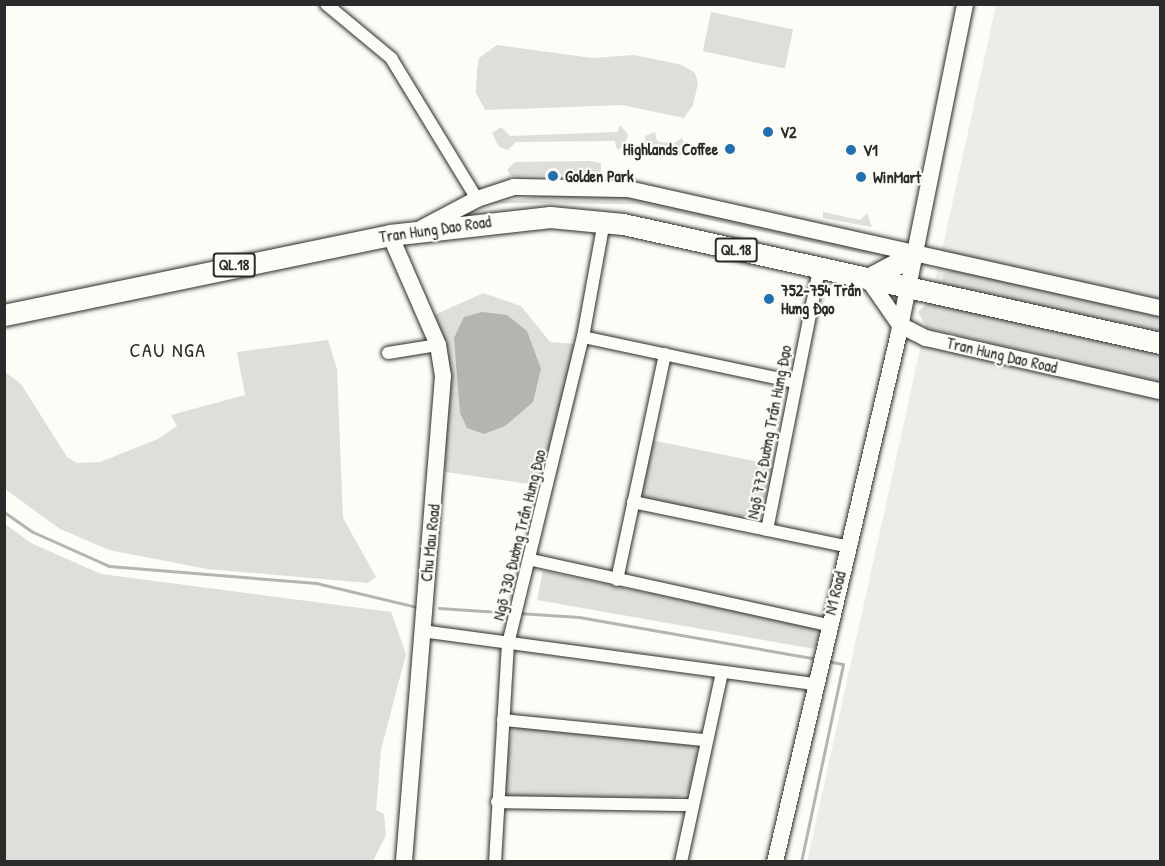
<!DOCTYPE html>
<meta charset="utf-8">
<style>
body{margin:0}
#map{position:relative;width:1165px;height:866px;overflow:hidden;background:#fdfcf7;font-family:"Patrick Hand",sans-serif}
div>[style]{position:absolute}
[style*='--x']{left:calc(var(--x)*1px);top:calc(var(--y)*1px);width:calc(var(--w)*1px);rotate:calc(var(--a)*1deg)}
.built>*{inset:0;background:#edece8}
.green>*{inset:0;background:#dfdeda;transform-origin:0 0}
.water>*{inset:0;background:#b5b4b1}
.stream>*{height:3px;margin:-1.5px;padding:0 1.5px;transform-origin:1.5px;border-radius:1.5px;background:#b5b4b1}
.roads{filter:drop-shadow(0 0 2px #2b2b2b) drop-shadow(0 0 2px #2b2b2b)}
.street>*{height:12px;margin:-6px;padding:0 6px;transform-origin:6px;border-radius:6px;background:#fdfcf7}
.secondary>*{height:16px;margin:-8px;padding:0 8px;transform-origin:8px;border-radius:8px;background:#fdfcf7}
.highway>*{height:21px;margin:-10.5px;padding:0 10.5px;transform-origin:10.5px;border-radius:10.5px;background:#fdfcf7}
.dots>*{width:16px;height:16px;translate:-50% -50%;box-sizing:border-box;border:3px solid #fdfcf7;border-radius:50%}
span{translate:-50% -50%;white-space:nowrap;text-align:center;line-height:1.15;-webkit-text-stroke:4.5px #fdfcf7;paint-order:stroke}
.shield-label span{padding:2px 4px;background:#fdfcf7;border:2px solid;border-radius:4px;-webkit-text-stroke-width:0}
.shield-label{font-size:15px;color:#2b2b2b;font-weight:700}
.poi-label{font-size:16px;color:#2b2b2b;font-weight:700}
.left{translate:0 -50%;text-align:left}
.right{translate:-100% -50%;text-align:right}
.street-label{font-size:16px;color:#2b2b2b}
.quarter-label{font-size:20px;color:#2b2b2b;letter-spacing:1.5px}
.frame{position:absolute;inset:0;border:6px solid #2b2b2b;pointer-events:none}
</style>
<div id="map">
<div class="built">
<i style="clip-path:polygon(996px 5px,1160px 5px,1160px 861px,807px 862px)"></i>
</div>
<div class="green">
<i style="left:711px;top:12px;width:84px;height:40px;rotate:12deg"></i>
<i style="clip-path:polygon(497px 45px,592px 58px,634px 55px,682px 65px,695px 73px,698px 83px,693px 105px,684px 118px,622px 105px,485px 110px,476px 93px,477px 70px,479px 58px)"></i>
<i style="clip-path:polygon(620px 125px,628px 134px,625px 146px,617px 150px,615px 141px,516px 142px,508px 150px,499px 147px,492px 133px,501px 127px,510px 136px,617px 132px)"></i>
<i style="clip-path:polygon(655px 132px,657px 141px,673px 144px,682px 138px,688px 151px,676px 158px,670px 149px,654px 146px,646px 151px,645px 136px)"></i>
<i style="clip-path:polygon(590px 161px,601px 163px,601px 174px,511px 176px,507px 170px,515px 162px)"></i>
<i style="clip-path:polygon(563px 193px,647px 198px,889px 255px,863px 254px,636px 204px,491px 203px)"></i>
<i style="clip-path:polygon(823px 212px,860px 220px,867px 213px,872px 227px,823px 218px)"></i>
<i style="clip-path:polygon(953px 270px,1160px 316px,1160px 331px,941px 285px,944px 273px)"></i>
<i style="clip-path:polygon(483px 293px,521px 306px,550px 342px,578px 344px,544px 486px,445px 472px,446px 394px,432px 316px)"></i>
<i style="clip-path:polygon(928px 302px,1160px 352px,1160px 382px,927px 328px,918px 312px)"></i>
<i style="clip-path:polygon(328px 340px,337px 369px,343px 518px,376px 577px,368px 583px,207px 569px,109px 550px,60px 529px,5px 489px,5px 372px,21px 384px,67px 457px,77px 463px,100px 462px,158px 439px,177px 426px,171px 415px,245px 395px,237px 352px)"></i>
<i style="clip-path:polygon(651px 440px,774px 465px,762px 516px,753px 522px,646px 498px,640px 492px)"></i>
<i style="clip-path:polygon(5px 524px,31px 543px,101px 574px,391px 612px,406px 654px,381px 750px,376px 810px,384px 814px,386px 835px,373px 861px,5px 861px)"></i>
<i style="clip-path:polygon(543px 571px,820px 629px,815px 649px,537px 600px)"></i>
<i style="clip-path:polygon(513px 726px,694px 744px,698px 755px,690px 793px,674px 798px,509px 796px,502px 788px)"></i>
</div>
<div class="water">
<i style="clip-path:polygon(482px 312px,507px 315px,527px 331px,541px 369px,533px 402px,505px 426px,484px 434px,467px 428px,460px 413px,454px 338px,464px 317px)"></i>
</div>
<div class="stream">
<i style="--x:4;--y:512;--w:35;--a:35"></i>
<i style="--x:33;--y:532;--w:83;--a:24.1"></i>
<i style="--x:109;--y:566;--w:208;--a:4.7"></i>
<i style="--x:316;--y:583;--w:104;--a:13.4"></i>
<i style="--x:439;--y:608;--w:73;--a:3.9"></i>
<i style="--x:518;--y:613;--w:61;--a:3.8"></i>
<i style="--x:579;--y:617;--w:242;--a:10"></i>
<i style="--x:801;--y:862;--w:202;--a:-78"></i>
<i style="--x:843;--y:664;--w:17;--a:-170"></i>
</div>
<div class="roads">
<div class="street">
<i style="--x:326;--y:4;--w:85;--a:39.7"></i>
<i style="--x:391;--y:58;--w:165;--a:58.6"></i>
<i style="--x:583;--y:337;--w:217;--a:12"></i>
<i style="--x:388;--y:353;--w:51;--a:-9.1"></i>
<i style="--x:633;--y:502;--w:217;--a:11.7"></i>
<i style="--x:767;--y:530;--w:266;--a:-78.7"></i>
<i style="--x:532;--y:560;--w:302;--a:12.4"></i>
<i style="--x:617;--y:580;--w:231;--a:-78"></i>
<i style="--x:422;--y:631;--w:395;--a:7.7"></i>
<i style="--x:503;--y:720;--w:203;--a:5.7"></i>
<i style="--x:497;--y:802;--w:193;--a:0.9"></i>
<i style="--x:495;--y:862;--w:218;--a:-86.6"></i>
<i style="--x:508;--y:644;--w:316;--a:-76.3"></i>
<i style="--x:583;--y:337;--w:118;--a:-79.7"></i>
<i style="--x:681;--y:862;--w:194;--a:-77.8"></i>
</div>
<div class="secondary">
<i style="--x:422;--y:228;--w:62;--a:-27.8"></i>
<i style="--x:477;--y:199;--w:39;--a:-18"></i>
<i style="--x:514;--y:187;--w:114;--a:1"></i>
<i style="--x:628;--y:189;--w:545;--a:12.61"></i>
<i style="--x:390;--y:235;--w:120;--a:66.4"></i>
<i style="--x:438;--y:345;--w:31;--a:81"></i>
<i style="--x:443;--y:376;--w:488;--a:94.6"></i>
<i style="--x:868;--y:279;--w:56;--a:55.2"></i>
<i style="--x:900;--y:325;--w:29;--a:27"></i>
<i style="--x:926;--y:338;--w:240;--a:12.8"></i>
<i style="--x:775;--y:862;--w:539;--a:-76.81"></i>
<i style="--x:898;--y:337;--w:340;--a:-78.6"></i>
</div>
<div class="highway">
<i style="--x:868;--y:279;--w:53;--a:-28"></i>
<i style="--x:4;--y:315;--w:394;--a:-11.7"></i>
<i style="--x:390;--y:235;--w:161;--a:-6.4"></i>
<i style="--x:550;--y:217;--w:73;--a:5.5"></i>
<i style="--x:623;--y:224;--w:550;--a:12.49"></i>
</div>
</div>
<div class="dots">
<i style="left:768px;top:132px;background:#1f6fb2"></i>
<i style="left:730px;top:149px;background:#1f6fb2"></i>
<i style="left:851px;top:150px;background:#1f6fb2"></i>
<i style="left:553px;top:176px;background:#1f6fb2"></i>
<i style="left:861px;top:177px;background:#1f6fb2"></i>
<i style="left:769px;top:299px;background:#1f6fb2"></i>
</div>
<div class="shield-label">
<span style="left:736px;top:250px">QL.18</span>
<span style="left:234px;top:265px">QL.18</span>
</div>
<div class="poi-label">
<span class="left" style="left:780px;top:132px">V2</span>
<span class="right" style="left:718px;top:149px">Highlands Coffee</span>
<span class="left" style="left:863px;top:150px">V1</span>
<span class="left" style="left:565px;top:176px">Golden Park</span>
<span class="left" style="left:873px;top:177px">WinMart</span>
<span class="left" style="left:781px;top:299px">752-754 Trần<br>Hưng Đạo</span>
</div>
<div class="street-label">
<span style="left:435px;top:229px;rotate:-8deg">Tran Hung Dao Road</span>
<span style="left:1002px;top:355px;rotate:13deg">Tran Hung Dao Road</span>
<span style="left:769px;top:432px;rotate:-79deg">Ngõ 772 Đường Trần Hưng Đạo</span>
<span style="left:519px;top:535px;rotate:-76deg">Ngõ 730 Đường Trần Hưng Đạo</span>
<span style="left:430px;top:543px;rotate:-84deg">Chu Mau Road</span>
<span style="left:835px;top:593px;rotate:-76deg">N1 Road</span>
</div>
<div class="quarter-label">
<span style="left:168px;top:349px">CAU NGA</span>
</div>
<div class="frame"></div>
</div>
